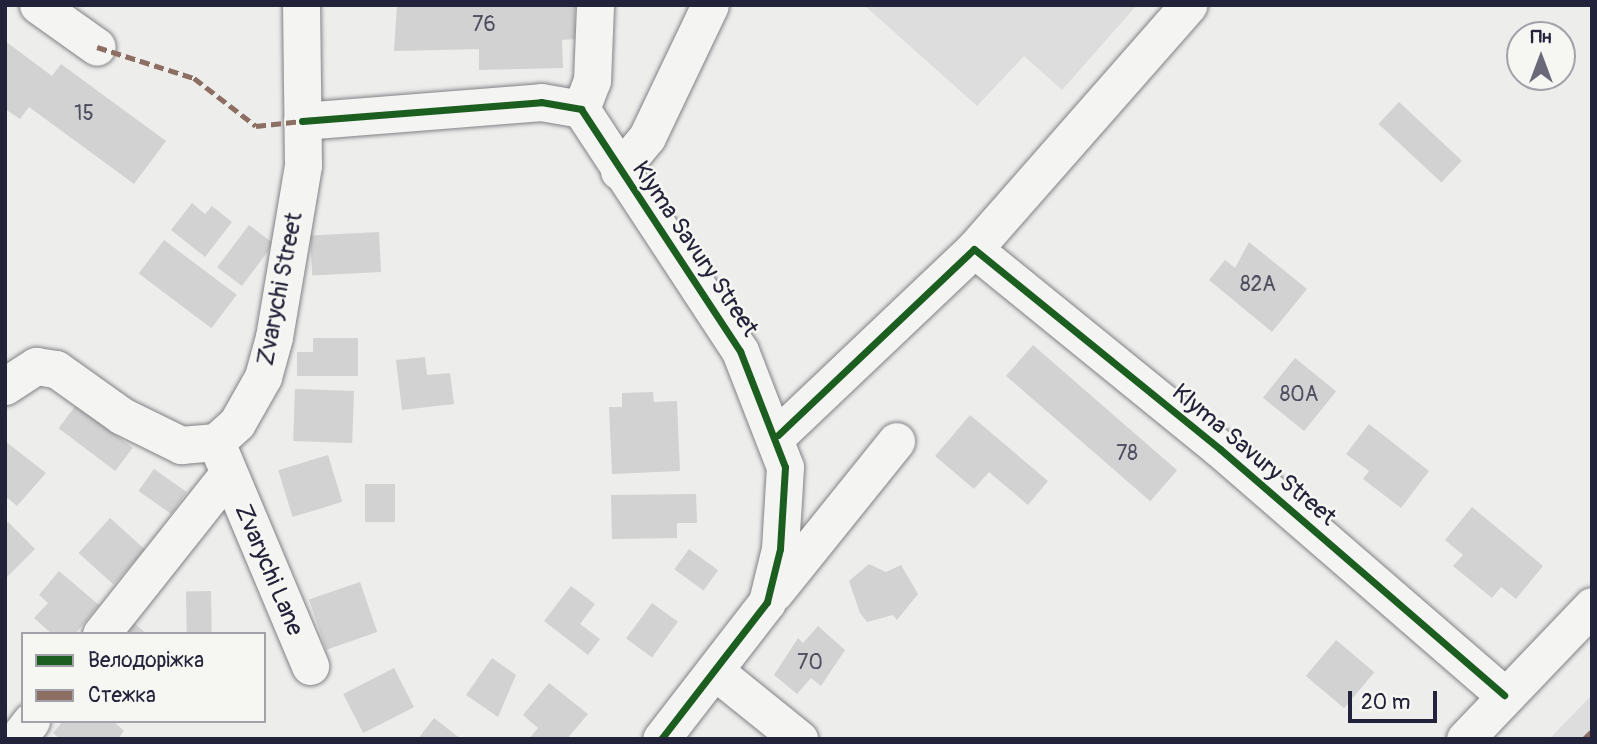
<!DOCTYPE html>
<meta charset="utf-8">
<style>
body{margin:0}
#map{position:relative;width:1597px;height:744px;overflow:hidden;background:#ededec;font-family:Pangolin,sans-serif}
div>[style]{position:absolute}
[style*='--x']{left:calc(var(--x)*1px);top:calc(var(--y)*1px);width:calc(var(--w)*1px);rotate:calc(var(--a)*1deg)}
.built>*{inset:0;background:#ddd}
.building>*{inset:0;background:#d2d2d3;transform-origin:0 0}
.roads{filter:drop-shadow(0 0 2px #828286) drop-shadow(0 0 2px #828286)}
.minor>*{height:37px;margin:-18.5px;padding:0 18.5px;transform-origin:18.5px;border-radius:18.5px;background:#f4f4f2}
.quiet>*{height:5px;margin-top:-2.5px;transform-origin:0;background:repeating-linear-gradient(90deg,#8d6e63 0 10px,transparent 0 15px)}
.cycleway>*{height:7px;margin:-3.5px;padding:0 3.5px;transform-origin:3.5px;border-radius:3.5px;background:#1b5e20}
span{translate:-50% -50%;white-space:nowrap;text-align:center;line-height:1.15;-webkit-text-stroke:5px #f6f6f2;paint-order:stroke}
.number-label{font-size:21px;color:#4e4e61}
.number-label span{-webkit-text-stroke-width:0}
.street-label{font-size:24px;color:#22223b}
.frame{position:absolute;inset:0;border:7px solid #22223b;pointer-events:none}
.legend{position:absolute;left:21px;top:632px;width:245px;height:91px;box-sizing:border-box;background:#f6f6f2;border:2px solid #a1a1a9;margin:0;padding:9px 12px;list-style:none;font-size:21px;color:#22223b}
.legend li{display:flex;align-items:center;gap:14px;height:35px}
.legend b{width:35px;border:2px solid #a1a1a9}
.north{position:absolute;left:1506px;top:21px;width:70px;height:70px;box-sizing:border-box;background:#f6f6f2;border:2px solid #a1a1a9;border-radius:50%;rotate:0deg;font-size:19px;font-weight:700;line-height:28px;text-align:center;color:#22223b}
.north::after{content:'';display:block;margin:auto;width:24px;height:32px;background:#696979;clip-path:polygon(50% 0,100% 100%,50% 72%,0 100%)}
.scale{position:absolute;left:1348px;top:691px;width:89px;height:32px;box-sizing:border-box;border:4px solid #22223b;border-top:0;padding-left:9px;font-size:21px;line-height:24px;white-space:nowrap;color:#22223b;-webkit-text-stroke:5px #f6f6f2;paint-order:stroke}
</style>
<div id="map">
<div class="built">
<i style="clip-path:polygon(864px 5px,1137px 5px,1062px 90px,1024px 56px,977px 106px)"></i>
<i style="clip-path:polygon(1592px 695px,1592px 739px,1549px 739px)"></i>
</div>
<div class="building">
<i style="clip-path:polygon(397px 5px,575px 5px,575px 39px,562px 40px,563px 68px,479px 70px,479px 49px,394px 51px)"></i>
<i style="clip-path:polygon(5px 41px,52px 76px,61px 64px,166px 141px,134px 184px,29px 107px,20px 119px,5px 109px)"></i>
<i style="left:1399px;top:102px;width:86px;height:30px;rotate:43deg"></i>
<i style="clip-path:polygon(192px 203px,205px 214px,212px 206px,232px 222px,205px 257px,171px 230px)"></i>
<i style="left:249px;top:225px;width:31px;height:53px;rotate:37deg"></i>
<i style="left:379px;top:232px;width:40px;height:69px;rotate:87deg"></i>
<i style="left:164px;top:240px;width:91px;height:42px;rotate:37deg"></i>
<i style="clip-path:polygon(1249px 242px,1307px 289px,1272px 332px,1209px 280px,1225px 260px,1235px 268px)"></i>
<i style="clip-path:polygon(313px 338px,358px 338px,358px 376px,297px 376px,297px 352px,313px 352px)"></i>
<i style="left:1033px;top:345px;width:191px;height:41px;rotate:41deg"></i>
<i style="clip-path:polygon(425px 357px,427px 375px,450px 373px,454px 404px,402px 410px,396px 360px)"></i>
<i style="left:1295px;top:358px;width:53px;height:51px;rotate:39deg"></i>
<i style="left:295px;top:389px;width:59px;height:52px;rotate:2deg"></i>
<i style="clip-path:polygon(653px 392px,654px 402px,677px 401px,680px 471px,612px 474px,609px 407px,622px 407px,622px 393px)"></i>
<i style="left:76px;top:405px;width:71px;height:29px;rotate:37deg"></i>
<i style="clip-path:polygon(970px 415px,1048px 481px,1028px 505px,989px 472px,974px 489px,935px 456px)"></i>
<i style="clip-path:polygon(1369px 424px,1429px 471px,1401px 508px,1363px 479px,1369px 471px,1346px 454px)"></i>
<i style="clip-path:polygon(5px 441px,46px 473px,17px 506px,5px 496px)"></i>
<i style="left:328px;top:455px;width:49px;height:52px;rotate:73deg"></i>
<i style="left:154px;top:469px;width:40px;height:27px;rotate:35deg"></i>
<i style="left:365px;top:484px;width:30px;height:38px"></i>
<i style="clip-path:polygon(696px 494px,697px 523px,677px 523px,677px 538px,612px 539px,611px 495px)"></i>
<i style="clip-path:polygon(1472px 507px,1543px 566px,1516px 599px,1501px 587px,1492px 598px,1453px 566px,1463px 555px,1445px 540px)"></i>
<i style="left:110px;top:518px;width:47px;height:47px;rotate:42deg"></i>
<i style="clip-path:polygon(8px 522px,35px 549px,5px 579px,5px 525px)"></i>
<i style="left:689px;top:549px;width:36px;height:25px;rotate:36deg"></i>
<i style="clip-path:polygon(869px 564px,886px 572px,901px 565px,918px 594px,897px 620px,893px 615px,867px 622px,860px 613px,849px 581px)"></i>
<i style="clip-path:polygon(59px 571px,99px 605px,75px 634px,52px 634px,34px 618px,48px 603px,39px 595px)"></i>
<i style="left:360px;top:582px;width:53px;height:54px;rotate:71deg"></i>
<i style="clip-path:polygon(571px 586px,595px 604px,580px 624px,600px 639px,588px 655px,544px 621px)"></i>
<i style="left:211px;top:591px;width:43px;height:25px;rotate:89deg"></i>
<i style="left:652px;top:603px;width:32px;height:44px;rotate:36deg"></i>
<i style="clip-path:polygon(134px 623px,147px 634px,125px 634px)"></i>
<i style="clip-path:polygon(818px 626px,845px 650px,821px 686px,811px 678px,797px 694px,774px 675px,798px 638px,803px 643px)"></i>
<i style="left:1336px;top:640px;width:50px;height:47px;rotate:40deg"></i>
<i style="clip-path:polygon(492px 658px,516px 675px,498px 717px,466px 695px)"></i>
<i style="left:394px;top:668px;width:44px;height:57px;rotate:63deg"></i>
<i style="clip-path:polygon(549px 683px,588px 714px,567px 739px,529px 739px,538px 728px,523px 715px)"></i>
<i style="clip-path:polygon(434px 718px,461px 739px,418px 739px)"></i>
<i style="clip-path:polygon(63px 721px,113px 721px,124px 731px,118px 739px,60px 739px,53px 733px)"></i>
</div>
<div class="roads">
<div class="minor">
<i style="--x:38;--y:5;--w:72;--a:35.4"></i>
<i style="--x:581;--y:109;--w:30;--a:-69"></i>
<i style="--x:592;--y:81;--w:76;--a:-87.7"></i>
<i style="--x:302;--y:121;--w:240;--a:-4.5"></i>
<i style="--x:541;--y:102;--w:41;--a:9.9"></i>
<i style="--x:581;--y:109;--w:290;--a:56.7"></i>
<i style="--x:740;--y:351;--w:124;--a:68.8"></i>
<i style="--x:785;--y:467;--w:82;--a:93.5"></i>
<i style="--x:780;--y:549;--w:55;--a:103.8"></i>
<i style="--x:767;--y:602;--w:173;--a:127.7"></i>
<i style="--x:619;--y:171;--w:44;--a:-50.5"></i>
<i style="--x:647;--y:137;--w:146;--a:-64.5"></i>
<i style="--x:974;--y:249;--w:317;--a:39.1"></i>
<i style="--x:1220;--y:449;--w:376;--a:40.9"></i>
<i style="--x:5;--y:386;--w:37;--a:-33"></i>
<i style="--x:36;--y:366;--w:20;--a:9"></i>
<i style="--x:56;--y:369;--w:81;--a:35.5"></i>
<i style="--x:122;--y:416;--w:66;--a:26.2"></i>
<i style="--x:181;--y:445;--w:35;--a:-5"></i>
<i style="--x:216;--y:442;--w:28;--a:-42"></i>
<i style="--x:237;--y:423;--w:53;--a:-60.5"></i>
<i style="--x:263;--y:377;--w:41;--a:-74.6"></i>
<i style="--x:274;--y:337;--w:174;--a:-80.4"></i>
<i style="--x:303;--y:165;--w:160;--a:-90.7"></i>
<i style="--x:778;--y:435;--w:270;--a:-43.5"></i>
<i style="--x:974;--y:249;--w:325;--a:-48.7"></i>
<i style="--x:216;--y:442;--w:243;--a:67.2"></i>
<i style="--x:774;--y:593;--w:195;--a:-51.2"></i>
<i style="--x:101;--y:634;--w:203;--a:-51.6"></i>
<i style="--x:716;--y:672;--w:107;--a:38.9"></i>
<i style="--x:17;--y:739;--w:23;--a:-52"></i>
<i style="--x:1465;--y:739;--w:184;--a:-46.3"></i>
</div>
</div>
<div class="quiet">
<i style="--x:97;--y:47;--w:102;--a:17.7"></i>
<i style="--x:194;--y:78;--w:78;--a:37.7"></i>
<i style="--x:256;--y:126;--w:46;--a:-6.2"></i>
<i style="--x:1584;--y:739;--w:11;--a:-45"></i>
</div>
<div class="cycleway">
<i style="--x:302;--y:121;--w:240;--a:-4.5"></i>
<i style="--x:541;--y:102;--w:41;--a:9.9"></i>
<i style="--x:581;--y:109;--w:290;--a:56.7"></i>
<i style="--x:740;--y:351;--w:124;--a:68.8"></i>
<i style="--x:785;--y:467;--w:82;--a:93.5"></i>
<i style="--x:780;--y:549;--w:55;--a:103.8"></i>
<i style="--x:767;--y:602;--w:173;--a:127.7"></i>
<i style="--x:778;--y:435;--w:270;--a:-43.5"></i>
<i style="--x:974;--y:249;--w:317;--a:39.1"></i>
<i style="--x:1220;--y:449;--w:376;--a:40.9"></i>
</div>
<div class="number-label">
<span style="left:484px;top:25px">76</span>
<span style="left:84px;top:114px">15</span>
<span style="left:1258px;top:285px">82А</span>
<span style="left:1299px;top:395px">80А</span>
<span style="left:1127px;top:454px">78</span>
<span style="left:810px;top:663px">70</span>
</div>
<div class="street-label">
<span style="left:695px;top:249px;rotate:56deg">Klyma Savury Street</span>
<span style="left:280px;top:289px;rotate:-79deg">Zvarychi Street</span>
<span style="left:1254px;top:455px;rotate:40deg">Klyma Savury Street</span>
<span style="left:269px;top:570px;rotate:67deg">Zvarychi Lane</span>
</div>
<div class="frame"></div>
<ul class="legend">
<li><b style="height:9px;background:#1b5e20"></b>Велодоріжка</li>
<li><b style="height:9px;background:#8d6e63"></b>Стежка</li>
</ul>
<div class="north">Пн</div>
<div class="scale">20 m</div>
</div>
